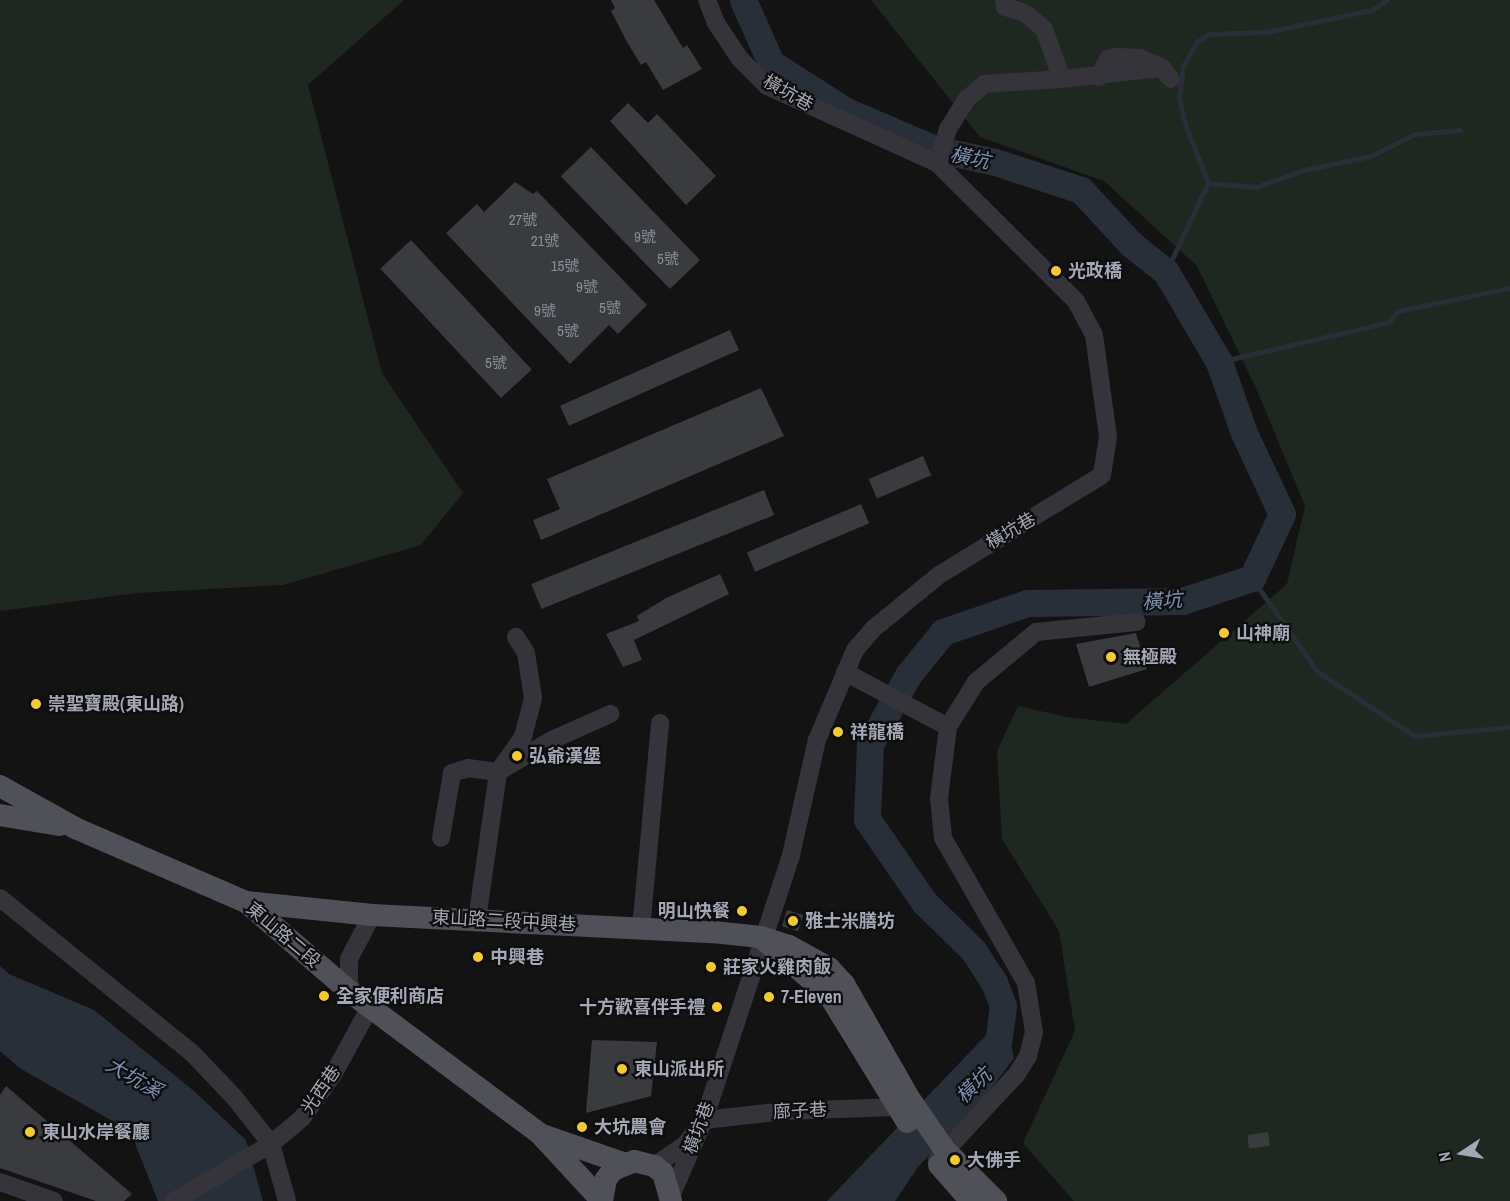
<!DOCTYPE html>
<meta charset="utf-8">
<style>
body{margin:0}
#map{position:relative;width:1510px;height:1201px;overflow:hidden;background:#131314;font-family:"Archivo Narrow","Noto Sans TC",sans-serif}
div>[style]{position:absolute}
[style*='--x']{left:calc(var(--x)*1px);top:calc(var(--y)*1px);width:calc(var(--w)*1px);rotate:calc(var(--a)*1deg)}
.green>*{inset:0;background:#1f2721}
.water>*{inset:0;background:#292f38}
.stream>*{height:4.5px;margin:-2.25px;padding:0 2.25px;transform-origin:2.25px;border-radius:2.25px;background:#292f38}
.river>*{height:27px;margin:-13.5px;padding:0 13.5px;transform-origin:13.5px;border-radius:13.5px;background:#292f38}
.building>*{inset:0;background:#3a3b3f;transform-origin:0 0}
.minor>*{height:18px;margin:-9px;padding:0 9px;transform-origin:9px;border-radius:9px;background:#34343a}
.major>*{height:22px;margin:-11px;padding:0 11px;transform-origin:11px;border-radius:11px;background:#505059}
.dots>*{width:16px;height:16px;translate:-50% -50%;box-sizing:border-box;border:3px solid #0e0e0f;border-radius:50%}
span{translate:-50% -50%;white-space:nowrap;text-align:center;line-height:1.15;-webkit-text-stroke:4.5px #0e0e0f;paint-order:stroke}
.number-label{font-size:15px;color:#8a8c98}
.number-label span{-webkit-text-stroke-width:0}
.street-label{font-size:18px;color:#a4a7b5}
.poi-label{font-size:18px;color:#a4a7b5;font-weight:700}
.left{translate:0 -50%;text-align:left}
.right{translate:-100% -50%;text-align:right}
.water-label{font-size:20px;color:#7a90b2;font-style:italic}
.north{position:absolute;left:1432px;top:1123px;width:60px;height:60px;-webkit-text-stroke:4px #0e0e0f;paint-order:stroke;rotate:258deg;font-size:16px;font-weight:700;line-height:24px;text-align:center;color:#a4a7b5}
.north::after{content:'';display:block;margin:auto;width:21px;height:27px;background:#a4a7b5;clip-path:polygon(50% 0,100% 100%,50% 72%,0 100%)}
</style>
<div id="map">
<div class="green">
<i style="clip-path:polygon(0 0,404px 0,308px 85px,382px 373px,463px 493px,421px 545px,283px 585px,137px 593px,0 611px)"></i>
<i style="clip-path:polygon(871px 0,1510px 0,1510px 1201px,1074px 1201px,1023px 1143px,1075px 1031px,1059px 931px,1002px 839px,997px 751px,1018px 706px,1067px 717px,1126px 724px,1287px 584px,1305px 506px,1256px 388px,1197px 266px,1104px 181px,980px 137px)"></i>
</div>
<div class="water">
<i style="clip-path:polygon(0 966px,9px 974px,94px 1010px,194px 1091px,246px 1140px,263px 1201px,158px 1201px,130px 1131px,21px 1069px,0 1051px)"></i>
<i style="clip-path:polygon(1003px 1005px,1014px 1058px,988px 1093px,918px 1167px,895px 1201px,827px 1201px,994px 1027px)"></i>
</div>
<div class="stream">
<i style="--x:1208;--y:183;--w:60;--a:-111.4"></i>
<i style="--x:1186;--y:127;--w:30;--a:-104"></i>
<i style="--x:1179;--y:98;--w:32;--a:-83"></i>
<i style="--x:1183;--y:66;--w:28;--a:-60"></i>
<i style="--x:1197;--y:42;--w:14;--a:-34"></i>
<i style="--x:1209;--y:34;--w:57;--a:-2"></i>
<i style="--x:1266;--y:32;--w:108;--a:-11.7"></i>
<i style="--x:1372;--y:10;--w:18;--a:-34"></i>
<i style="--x:1166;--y:272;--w:98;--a:-64.7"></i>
<i style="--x:1208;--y:183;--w:48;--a:4.8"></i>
<i style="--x:1256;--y:187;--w:51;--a:-19.5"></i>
<i style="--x:1304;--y:170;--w:68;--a:-11.8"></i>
<i style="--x:1371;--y:156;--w:49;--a:-26.6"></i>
<i style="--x:1415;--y:134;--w:45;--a:-5.1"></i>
<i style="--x:1219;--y:362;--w:175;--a:-13.2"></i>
<i style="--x:1389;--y:322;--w:14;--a:-51"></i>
<i style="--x:1398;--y:311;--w:114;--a:-11.6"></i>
<i style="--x:1252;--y:578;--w:115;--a:54.9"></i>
<i style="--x:1318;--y:672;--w:116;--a:33.4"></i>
<i style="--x:1415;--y:736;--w:95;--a:-5.4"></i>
</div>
<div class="river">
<i style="--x:743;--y:0;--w:69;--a:66"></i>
<i style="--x:771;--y:63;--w:89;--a:32.6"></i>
<i style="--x:846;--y:111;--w:97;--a:23.1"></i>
<i style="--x:935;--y:149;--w:61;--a:12.2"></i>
<i style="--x:995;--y:162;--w:90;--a:18"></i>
<i style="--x:1081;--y:190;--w:74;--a:47.2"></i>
<i style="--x:1131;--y:244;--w:45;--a:38.7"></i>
<i style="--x:1166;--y:272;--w:104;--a:59.5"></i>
<i style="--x:1219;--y:362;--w:75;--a:70.6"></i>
<i style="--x:1244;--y:433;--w:89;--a:64.9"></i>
<i style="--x:1282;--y:514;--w:71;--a:115.1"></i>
<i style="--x:1252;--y:578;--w:74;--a:161.8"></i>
<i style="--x:1182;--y:601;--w:155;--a:179.3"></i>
<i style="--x:1027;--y:603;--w:89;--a:161"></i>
<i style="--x:943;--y:632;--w:55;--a:129.1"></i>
<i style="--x:908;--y:675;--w:79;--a:118.8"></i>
<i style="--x:870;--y:744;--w:75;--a:92.3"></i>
<i style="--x:867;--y:819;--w:101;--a:55.5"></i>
<i style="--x:924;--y:902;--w:69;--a:44.4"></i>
<i style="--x:973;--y:950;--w:38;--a:57"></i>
<i style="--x:994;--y:982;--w:25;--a:69"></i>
<i style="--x:1003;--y:1005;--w:34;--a:97"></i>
</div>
<div class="building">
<i style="clip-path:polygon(611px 0,654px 0,683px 48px,687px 45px,702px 69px,663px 90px,646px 62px,641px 65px,627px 42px,611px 11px,615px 8px)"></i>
<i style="clip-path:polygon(628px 103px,648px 123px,657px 114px,716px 176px,686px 205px,610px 121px)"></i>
<i style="left:591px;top:147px;width:157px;height:42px;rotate:46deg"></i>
<i style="clip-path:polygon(515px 182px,533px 194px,537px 191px,647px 305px,618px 334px,609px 325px,570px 364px,446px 233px,477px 204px,484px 212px)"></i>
<i style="left:411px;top:240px;width:177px;height:42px;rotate:47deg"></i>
<i style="left:730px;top:330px;width:22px;height:186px;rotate:66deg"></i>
<i style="clip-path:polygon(761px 388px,784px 436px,541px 540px,533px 520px,560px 509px,547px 479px)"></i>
<i style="left:923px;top:456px;width:21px;height:59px;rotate:67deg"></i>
<i style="left:764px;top:490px;width:27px;height:251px;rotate:68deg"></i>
<i style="left:861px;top:504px;width:21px;height:124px;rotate:67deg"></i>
<i style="clip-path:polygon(720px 574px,729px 594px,634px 640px,642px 660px,623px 667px,606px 634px,639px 621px,637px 616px,666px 598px)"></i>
<i style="clip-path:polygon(1136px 633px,1147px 669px,1089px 687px,1076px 644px)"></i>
<i style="left:787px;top:910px;width:17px;height:17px;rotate:17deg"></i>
<i style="clip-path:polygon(592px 1040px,657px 1042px,651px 1096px,586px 1113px)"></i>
<i style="clip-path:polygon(6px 1086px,132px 1194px,124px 1201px,96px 1201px,0 1168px,0 1095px)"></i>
<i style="left:1268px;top:1132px;width:14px;height:21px;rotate:82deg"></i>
</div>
<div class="minor">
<i style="--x:1099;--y:77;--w:20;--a:-63"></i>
<i style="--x:1108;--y:59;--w:9;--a:-13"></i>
<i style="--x:1117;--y:57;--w:23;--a:2"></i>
<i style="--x:1140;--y:58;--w:24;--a:24"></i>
<i style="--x:1062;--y:79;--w:101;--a:-6.3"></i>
<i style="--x:1162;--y:68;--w:14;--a:51"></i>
<i style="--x:937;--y:163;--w:36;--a:-72"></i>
<i style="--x:948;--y:129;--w:36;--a:-58"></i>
<i style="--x:967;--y:99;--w:23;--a:-41"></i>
<i style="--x:984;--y:84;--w:78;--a:-3.7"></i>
<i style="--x:1062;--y:79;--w:53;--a:-109.8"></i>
<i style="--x:1044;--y:29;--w:25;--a:-140"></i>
<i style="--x:1025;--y:13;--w:21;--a:-163"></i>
<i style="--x:1005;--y:7;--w:7;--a:-98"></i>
<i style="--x:845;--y:672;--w:117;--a:28.1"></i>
<i style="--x:948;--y:727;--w:72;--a:97.2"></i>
<i style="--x:939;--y:798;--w:40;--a:84.3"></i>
<i style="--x:943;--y:838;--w:167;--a:60.2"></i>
<i style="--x:1026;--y:983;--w:50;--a:80.7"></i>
<i style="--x:1034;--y:1032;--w:25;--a:104"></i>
<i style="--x:1028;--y:1056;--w:22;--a:122"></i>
<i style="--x:1016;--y:1075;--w:116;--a:132.9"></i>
<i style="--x:948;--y:727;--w:53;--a:-58.1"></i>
<i style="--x:976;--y:682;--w:78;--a:-39.8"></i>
<i style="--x:1036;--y:632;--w:101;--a:-5.7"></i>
<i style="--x:441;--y:838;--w:66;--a:-80.4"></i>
<i style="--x:452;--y:773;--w:17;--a:-17"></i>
<i style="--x:468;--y:768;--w:30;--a:8"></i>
<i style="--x:498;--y:772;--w:63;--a:-30.7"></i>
<i style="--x:552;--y:740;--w:64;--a:-24.1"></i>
<i style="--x:0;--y:898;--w:248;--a:38.9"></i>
<i style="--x:193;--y:1054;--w:59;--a:46.4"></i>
<i style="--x:234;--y:1097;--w:60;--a:51.8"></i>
<i style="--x:271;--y:1144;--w:59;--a:74.3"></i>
<i style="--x:477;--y:920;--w:149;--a:-81.9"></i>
<i style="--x:498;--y:772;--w:43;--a:-54.5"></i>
<i style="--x:523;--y:737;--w:40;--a:-75.6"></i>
<i style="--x:533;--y:698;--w:46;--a:-98.8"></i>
<i style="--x:526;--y:653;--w:19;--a:-122"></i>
<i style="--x:641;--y:929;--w:207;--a:-84.7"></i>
<i style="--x:355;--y:996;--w:14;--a:-115"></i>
<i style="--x:349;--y:983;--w:24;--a:-90"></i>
<i style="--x:349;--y:959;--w:50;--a:-62.4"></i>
<i style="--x:704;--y:1120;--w:81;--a:-6.3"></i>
<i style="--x:785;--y:1111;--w:111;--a:-2.1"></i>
<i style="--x:654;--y:1166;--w:37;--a:-34"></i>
<i style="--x:685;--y:1145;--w:15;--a:-53"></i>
<i style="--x:0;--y:1182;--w:57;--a:19.4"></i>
<i style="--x:671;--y:1196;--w:83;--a:-66.5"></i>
<i style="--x:704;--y:1120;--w:279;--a:-71.8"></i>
<i style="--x:791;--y:855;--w:118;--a:-77.3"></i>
<i style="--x:817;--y:740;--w:98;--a:-67.1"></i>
<i style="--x:855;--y:650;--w:28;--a:-49"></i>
<i style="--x:873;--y:629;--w:85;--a:-39.3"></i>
<i style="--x:939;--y:575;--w:191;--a:-31.5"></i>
<i style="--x:1102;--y:475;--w:38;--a:-81"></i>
<i style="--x:1108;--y:437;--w:103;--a:-97.8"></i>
<i style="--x:1094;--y:335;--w:38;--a:-118"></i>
<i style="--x:1076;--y:301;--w:196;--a:-135.2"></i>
<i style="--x:937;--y:163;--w:187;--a:-155.6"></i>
<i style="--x:767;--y:86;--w:38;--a:-135"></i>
<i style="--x:740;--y:59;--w:43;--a:-123.7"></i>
<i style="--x:716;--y:23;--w:25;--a:-111"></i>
<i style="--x:174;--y:1201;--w:113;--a:-30.4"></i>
<i style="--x:271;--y:1144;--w:40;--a:-40"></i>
<i style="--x:302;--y:1118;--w:55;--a:-54.6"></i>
<i style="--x:334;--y:1073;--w:75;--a:-61.4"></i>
</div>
<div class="major">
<i style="--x:0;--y:786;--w:86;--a:29.2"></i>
<i style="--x:75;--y:828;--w:186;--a:23.4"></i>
<i style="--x:246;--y:902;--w:144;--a:40.8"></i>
<i style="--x:355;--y:996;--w:231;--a:36.7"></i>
<i style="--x:540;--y:1134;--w:91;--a:47.2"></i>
<i style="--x:0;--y:815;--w:60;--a:9.6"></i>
<i style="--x:246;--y:902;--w:127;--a:5.9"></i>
<i style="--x:372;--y:915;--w:341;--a:2.9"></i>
<i style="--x:713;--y:932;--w:48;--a:5.9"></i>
<i style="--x:761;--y:937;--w:29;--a:18"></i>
<i style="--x:789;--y:946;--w:46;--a:28.8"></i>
<i style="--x:829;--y:968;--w:22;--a:47"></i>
<i style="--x:844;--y:984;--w:131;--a:60.3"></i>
<i style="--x:909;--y:1098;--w:62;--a:55.5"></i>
<i style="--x:944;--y:1149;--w:74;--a:45"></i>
<i style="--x:764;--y:940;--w:85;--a:40.2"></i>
<i style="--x:829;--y:995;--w:149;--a:58.4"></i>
<i style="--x:542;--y:1135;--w:86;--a:19.1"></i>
<i style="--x:939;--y:1165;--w:48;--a:48.4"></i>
<i style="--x:602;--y:1201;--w:22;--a:-80"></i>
<i style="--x:606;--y:1179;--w:11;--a:-52"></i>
<i style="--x:613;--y:1170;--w:23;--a:-23"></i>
<i style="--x:634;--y:1161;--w:21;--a:14"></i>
<i style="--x:654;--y:1166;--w:11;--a:38"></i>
<i style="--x:663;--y:1173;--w:29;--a:74"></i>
</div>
<div class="dots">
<i style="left:1056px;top:271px;background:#f6cb29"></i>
<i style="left:1224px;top:633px;background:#f6cb29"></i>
<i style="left:1111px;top:657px;background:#f6cb29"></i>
<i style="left:36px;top:704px;background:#f6cb29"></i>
<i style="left:838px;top:732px;background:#f6cb29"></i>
<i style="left:517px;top:756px;background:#f6cb29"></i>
<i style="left:742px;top:911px;background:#f6cb29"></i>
<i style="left:793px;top:921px;background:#f6cb29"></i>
<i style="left:478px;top:957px;background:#f6cb29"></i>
<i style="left:711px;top:967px;background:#f6cb29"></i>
<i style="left:324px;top:996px;background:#f6cb29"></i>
<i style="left:769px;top:997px;background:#f6cb29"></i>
<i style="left:717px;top:1007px;background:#f6cb29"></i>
<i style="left:622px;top:1069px;background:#f6cb29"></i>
<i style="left:582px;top:1127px;background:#f6cb29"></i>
<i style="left:30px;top:1132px;background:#f6cb29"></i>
<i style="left:955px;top:1160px;background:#f6cb29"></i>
</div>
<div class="number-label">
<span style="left:523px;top:220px">27號</span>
<span style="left:645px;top:237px">9號</span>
<span style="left:545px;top:241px">21號</span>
<span style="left:668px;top:259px">5號</span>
<span style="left:565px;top:266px">15號</span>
<span style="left:587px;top:287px">9號</span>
<span style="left:610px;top:308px">5號</span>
<span style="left:545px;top:311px">9號</span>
<span style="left:568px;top:331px">5號</span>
<span style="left:496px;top:363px">5號</span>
</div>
<div class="street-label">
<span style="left:788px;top:93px;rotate:30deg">橫坑巷</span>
<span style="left:1011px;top:531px;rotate:-30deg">橫坑巷</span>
<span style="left:504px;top:921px;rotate:3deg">東山路二段中興巷</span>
<span style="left:283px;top:935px;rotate:40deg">東山路二段</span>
<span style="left:321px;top:1090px;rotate:-56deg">光西巷</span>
<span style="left:800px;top:1111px;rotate:-3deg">廍子巷</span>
<span style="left:699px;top:1128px;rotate:-69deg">橫坑巷</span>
</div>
<div class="poi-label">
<span class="left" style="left:1068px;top:271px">光政橋</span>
<span class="left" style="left:1236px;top:633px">山神廟</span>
<span class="left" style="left:1123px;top:657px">無極殿</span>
<span class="left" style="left:48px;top:704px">崇聖寶殿(東山路)</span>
<span class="left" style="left:850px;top:732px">祥龍橋</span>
<span class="left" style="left:529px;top:756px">弘爺漢堡</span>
<span class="right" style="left:730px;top:911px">明山快餐</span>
<span class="left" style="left:805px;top:921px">雅士米膳坊</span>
<span class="left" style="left:490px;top:957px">中興巷</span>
<span class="left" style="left:723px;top:967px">莊家火雞肉飯</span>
<span class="left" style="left:336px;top:996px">全家便利商店</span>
<span class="left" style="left:781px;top:997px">7-Eleven</span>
<span class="right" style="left:705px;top:1007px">十方歡喜伴手禮</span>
<span class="left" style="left:634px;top:1069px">東山派出所</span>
<span class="left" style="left:594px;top:1127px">大坑農會</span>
<span class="left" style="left:42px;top:1132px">東山水岸餐廳</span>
<span class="left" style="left:967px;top:1160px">大佛手</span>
</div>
<div class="water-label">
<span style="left:970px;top:157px;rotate:12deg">橫坑</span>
<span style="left:1162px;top:600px;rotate:-4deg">橫坑</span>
<span style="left:134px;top:1077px;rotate:30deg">大坑溪</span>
<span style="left:973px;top:1085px;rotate:-44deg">橫坑</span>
</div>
<div class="north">N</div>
</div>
